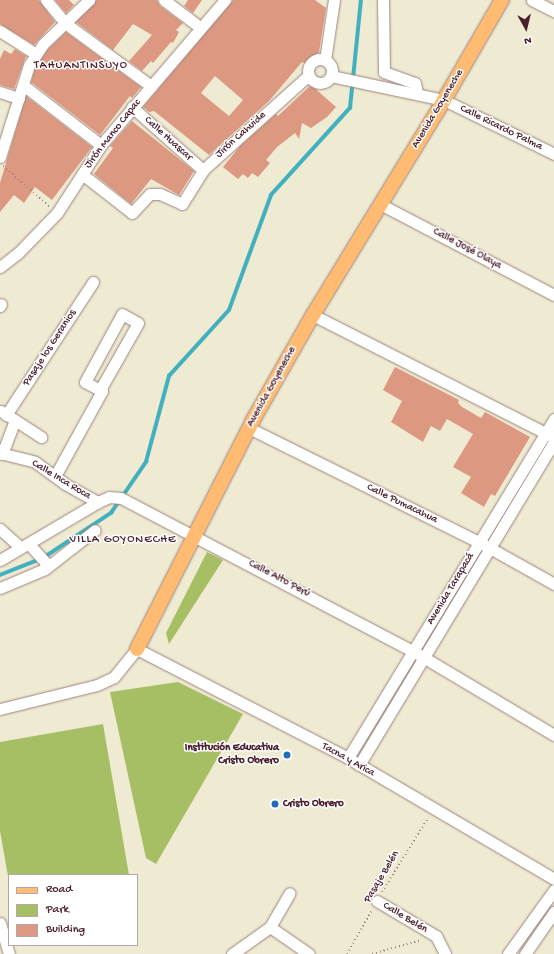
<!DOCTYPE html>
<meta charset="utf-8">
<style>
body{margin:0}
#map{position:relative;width:554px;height:954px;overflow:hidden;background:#efead2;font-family:"Gochi Hand",sans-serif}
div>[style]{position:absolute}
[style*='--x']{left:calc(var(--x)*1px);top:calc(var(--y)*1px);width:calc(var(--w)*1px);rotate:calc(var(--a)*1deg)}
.green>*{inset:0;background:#a7bf64}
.stream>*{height:3.5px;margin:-1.75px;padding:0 1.75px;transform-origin:1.75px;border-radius:1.75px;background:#42b0be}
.building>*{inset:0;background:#dd9882}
.path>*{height:2px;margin-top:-1px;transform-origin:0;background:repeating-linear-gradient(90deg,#9c847e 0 1px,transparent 0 4px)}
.roads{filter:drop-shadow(0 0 1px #9c847e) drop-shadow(0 0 1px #9c847e)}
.minor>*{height:11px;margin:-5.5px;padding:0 5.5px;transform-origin:5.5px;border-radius:5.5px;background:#fff}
.minor>.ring{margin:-5.5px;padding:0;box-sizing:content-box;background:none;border:11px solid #fff;border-radius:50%}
.major>*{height:14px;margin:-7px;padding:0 7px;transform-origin:7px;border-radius:7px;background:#ffbb71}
.dots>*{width:11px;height:11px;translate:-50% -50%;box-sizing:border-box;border:2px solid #fff;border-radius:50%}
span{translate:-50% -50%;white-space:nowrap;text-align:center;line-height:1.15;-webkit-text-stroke:3px #fff;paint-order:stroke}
.street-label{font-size:11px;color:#4a1f2b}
.poi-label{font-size:11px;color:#4a1f2b;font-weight:700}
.right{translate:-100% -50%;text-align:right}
.left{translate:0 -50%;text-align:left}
.neighbourhood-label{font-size:12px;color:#4a1f2b;letter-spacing:1px}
.legend{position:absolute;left:8px;top:874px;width:130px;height:72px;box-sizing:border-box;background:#fff;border:1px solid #b7a5aa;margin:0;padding:5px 7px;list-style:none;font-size:12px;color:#4a1f2b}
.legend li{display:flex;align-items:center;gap:8px;height:20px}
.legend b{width:20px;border:1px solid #b7a5aa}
.north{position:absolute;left:506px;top:8px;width:40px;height:40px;-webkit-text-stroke:3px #fff;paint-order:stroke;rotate:172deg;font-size:11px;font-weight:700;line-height:16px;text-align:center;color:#4a1f2b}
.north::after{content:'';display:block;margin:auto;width:14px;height:18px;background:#4a1f2b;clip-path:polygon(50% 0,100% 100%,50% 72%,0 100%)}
</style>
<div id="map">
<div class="green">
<i style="clip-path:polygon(207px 552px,223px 560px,169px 644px,166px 633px)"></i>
<i style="clip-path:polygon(178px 682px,243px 714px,156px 864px,146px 858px,110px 692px)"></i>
<i style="clip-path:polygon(103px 724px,129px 875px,9px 875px,9px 882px,0 831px,0 742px)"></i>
</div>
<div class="stream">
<i style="--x:0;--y:575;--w:46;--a:-21.6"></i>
<i style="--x:43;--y:558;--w:82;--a:-33.5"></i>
<i style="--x:111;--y:513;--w:62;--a:-55.5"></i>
<i style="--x:146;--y:462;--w:89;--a:-75"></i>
<i style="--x:169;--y:376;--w:89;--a:-47.7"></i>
<i style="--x:229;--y:310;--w:122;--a:-69.9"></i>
<i style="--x:271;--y:195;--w:118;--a:-47.8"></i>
<i style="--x:350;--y:108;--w:109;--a:-84.2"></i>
</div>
<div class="building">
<i style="clip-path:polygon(0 0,39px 0,55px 22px,34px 45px,0 24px)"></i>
<i style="clip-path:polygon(55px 0,69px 0,74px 5px,66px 13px)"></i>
<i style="clip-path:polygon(96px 0,157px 0,160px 6px,183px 23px,176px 30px,179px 32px,173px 43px,171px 42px,153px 63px,151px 61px,142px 71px,129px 61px,152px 35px,133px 24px,113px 50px,76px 22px)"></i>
<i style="clip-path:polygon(188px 0,202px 0,193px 13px,184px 6px)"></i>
<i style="clip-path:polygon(evenodd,233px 0,315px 0,326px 8px,319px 52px,306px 64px,302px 62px,269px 101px,209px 155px,154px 111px,149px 112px,143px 107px,233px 0,215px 76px,243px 100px,229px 116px,201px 93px,215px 76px)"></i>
<i style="clip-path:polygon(66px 32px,141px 87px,132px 98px,130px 96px,100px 135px,31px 82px,35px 68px,48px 49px)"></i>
<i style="clip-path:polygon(15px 49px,26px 56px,14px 89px,0 85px,0 59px,4px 50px,11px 54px)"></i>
<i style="clip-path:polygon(311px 85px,336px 107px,327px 117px,311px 128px,302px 123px,299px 139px,295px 133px,277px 147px,266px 160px,270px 163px,258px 177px,252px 173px,248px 178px,243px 174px,238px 179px,223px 167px,241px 145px,276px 114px,278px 116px)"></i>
<i style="clip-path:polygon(26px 96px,92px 147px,52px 200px,35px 187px,24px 203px,14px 195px,0 212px,0 183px)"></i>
<i style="clip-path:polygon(132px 121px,194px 171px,179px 195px,151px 179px,131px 204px,94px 174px,113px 148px,110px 146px)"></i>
<i style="clip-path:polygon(395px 367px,459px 400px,458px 403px,462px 407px,481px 418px,485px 412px,530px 437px,495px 496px,491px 494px,484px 507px,461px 493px,471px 477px,453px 467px,473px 434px,447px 419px,440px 431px,431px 426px,423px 442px,391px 422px,402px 401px,383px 390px)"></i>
</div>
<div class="path">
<i style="--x:3;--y:166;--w:62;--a:41.1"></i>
<i style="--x:382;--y:892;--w:87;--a:-58.1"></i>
<i style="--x:347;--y:954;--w:51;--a:-60.4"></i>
<i style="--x:372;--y:954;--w:51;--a:-15.9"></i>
</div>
<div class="roads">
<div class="minor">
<i style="--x:46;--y:0;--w:30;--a:50"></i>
<i style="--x:65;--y:23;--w:107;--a:36.2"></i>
<i style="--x:164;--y:0;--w:46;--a:37.1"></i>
<i style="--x:383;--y:0;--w:72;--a:89.2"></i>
<i style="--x:384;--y:72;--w:33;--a:20"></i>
<i style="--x:415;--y:83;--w:10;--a:79"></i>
<i style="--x:532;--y:0;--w:25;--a:27"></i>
<i style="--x:0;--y:31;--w:43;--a:32.6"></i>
<i class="ring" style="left:308px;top:59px;width:13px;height:13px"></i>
<i style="--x:325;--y:60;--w:61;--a:-81.5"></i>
<i style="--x:331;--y:76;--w:116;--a:12"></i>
<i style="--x:444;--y:100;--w:123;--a:26.1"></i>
<i style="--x:23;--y:85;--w:98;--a:37.6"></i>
<i style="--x:0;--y:92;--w:20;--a:18"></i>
<i style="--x:132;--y:107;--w:95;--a:41.6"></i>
<i style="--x:0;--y:157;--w:96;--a:-72.5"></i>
<i style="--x:29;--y:65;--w:25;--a:-56"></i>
<i style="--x:43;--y:44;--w:64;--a:-43.7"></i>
<i style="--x:82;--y:174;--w:63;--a:38"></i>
<i style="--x:132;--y:213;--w:26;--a:-47"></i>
<i style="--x:150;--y:194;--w:10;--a:0"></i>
<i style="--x:160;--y:194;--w:24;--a:24"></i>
<i style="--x:182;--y:204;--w:40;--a:-58"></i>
<i style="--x:203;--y:170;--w:142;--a:-41.9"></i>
<i style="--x:380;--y:204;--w:196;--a:27.6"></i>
<i style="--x:0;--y:267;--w:23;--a:-38"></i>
<i style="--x:18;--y:253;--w:56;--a:-45.7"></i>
<i style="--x:57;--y:213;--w:81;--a:-57.1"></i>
<i style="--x:101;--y:145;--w:191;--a:-49.5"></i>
<i style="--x:0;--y:306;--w:2;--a:-63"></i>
<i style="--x:313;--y:315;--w:267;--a:26.9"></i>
<i style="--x:1;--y:411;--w:48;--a:33"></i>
<i style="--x:6;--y:415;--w:159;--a:-56.8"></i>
<i style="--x:249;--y:428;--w:257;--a:26.4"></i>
<i style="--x:479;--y:542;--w:86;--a:29.2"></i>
<i style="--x:0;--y:453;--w:36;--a:14"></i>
<i style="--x:35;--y:462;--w:37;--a:36"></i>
<i style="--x:65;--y:484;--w:38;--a:29"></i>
<i style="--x:2;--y:454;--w:36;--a:-69"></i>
<i style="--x:55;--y:476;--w:97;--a:-61.1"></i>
<i style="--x:102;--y:391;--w:19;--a:-152"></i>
<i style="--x:85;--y:382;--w:77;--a:-61.4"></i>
<i style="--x:122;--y:314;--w:18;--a:29"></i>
<i style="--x:138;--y:323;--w:77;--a:119.6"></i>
<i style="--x:0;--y:529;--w:28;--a:42"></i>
<i style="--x:0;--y:560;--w:114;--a:-30.6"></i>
<i style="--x:98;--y:502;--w:12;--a:-24"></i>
<i style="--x:109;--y:497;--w:12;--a:5"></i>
<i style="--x:121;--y:498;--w:330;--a:27.7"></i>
<i style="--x:413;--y:651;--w:164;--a:30.8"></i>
<i style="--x:45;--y:569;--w:63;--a:-38"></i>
<i style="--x:0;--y:588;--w:49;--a:-22.9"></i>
<i style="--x:45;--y:569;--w:6;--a:-81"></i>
<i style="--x:46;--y:563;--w:25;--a:-132"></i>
<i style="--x:0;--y:709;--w:100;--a:-13.9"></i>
<i style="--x:97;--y:685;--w:19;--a:-25"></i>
<i style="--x:114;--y:677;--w:36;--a:-51"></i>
<i style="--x:137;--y:649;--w:237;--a:27.3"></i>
<i style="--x:348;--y:758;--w:239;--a:30.4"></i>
<i style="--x:348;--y:758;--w:397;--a:-58.7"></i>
<i style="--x:359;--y:765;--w:377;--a:-58.9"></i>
<i style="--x:377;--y:901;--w:69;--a:30.7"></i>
<i style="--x:436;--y:936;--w:20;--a:63"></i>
<i style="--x:0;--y:923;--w:32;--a:74"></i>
<i style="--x:270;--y:927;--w:47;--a:34.7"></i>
<i style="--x:232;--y:954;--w:47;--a:-35.4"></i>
<i style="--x:270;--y:927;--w:39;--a:-60"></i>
<i style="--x:508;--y:954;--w:79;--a:-54.3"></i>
<i style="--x:525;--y:954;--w:51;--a:-55.4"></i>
</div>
<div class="major">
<i style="--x:137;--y:649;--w:257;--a:-63.1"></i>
<i style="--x:253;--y:420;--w:121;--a:-60.3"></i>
<i style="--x:313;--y:315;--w:252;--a:-58.6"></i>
<i style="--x:444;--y:100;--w:116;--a:-59.9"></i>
</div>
</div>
<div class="dots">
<i style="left:287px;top:755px;background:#1f6fb2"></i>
<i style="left:275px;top:804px;background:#1f6fb2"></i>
</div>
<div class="street-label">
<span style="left:438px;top:109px;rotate:-59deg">Avenida Goyeneche</span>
<span style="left:501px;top:128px;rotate:26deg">Calle Ricardo Palma</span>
<span style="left:113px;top:134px;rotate:-52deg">Jirón Manco Capac</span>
<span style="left:241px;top:135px;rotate:-42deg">Jirón Cahuide</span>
<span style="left:168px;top:139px;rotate:42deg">Calle Huascar</span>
<span style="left:467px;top:249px;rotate:28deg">Calle José Olaya</span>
<span style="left:50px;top:348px;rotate:-57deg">Pasaje los Geranios</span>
<span style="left:272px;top:387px;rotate:-61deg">Avenida Goyeneche</span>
<span style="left:61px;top:480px;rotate:31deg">Calle Inca Roca</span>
<span style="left:402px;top:504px;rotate:26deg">Calle Pumacahua</span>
<span style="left:279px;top:579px;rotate:28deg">Calle Alto Perú</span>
<span style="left:451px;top:589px;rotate:-59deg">Avenida Tarapacá</span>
<span style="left:348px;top:760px;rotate:29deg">Tacna y Arica</span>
<span style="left:382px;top:877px;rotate:-59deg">Pasaje Belén</span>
<span style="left:405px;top:918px;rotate:31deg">Calle Belén</span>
</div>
<div class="poi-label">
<span class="right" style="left:279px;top:755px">Institución Educativa<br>Cristo Obrero</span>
<span class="left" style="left:283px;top:804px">Cristo Obrero</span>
</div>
<div class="neighbourhood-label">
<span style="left:81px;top:67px">TAHUANTINSUYO</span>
<span style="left:123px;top:541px">VILLA GOYONECHE</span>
</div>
<ul class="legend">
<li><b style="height:5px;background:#ffbb71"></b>Road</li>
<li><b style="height:11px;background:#a7bf64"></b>Park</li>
<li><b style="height:11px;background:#dd9882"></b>Building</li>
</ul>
<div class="north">N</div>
</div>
